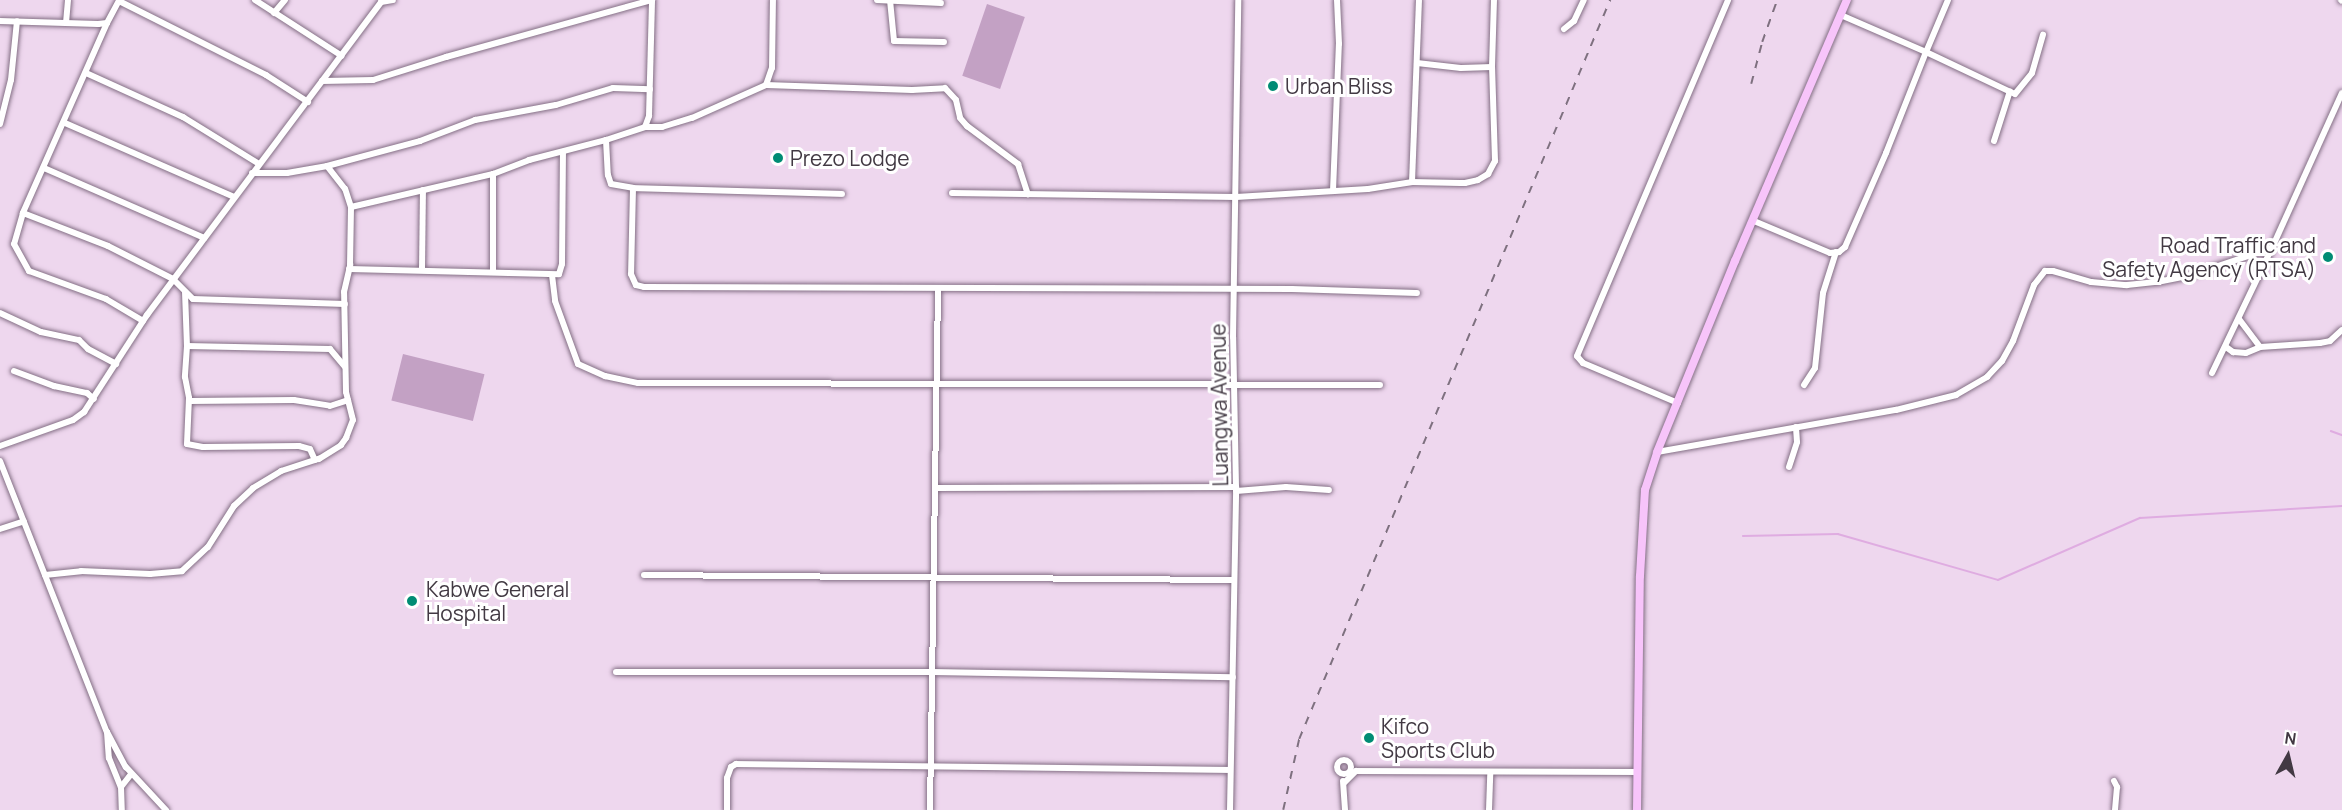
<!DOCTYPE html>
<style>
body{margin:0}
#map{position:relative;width:2342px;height:810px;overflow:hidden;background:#eed7ee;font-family:Manrope,sans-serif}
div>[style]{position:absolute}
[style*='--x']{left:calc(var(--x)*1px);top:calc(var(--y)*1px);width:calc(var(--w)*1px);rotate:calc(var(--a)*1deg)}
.green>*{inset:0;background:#c3a1c4;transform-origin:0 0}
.stream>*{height:1.5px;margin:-0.75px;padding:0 0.75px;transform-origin:0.75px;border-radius:0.75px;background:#dface1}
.roads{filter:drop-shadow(0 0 2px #846f85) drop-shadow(0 0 2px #846f85)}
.minor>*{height:6px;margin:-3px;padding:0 3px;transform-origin:3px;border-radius:3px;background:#fff}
.minor>.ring{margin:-3px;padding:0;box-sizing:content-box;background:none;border:6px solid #fff;border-radius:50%}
.major>*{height:8px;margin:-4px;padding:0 4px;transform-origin:4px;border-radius:4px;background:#f7c4fa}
.rail>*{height:1.5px;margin-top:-0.75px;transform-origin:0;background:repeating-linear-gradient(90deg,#7e707f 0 8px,transparent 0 16px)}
.dots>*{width:16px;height:16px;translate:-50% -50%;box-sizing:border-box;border:3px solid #fff;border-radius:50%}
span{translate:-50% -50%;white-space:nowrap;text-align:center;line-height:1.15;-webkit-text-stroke:6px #fff;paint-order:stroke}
.poi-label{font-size:21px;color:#423943}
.left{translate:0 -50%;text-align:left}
.right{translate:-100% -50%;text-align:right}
.street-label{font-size:21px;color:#423943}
.north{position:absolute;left:2258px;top:726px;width:60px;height:60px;-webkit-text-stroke:4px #fff;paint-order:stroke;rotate:8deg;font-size:16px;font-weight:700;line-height:24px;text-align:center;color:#423943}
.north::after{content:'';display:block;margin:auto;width:21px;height:27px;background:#423943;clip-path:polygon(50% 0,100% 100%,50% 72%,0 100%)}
</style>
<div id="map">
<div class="green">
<i style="left:987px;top:4px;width:40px;height:76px;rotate:19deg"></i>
<i style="left:403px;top:354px;width:84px;height:48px;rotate:14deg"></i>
</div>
<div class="stream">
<i style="--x:2331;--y:431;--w:12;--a:20"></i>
<i style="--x:1743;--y:536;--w:95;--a:-1.2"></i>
<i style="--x:1838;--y:534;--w:166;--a:16"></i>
<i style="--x:1998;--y:580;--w:155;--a:-23.6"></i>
<i style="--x:2140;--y:518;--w:202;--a:-3.4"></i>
</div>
<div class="roads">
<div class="minor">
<i style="--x:255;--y:0;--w:103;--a:32.8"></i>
<i style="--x:877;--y:0;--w:64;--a:2.7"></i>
<i style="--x:890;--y:0;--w:41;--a:84.4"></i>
<i style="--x:894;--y:41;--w:50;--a:1.1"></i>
<i style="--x:1948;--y:0;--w:56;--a:112.9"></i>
<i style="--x:1926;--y:52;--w:98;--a:25.3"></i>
<i style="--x:2015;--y:94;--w:27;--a:-51"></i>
<i style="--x:2032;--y:73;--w:40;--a:-74"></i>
<i style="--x:2341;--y:0;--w:1;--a:45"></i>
<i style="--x:119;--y:1;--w:165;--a:26.7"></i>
<i style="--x:266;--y:75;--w:50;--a:32.7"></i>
<i style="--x:381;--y:2;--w:12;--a:-9"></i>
<i style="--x:274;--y:13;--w:17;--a:-50"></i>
<i style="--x:0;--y:21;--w:98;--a:1.8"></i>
<i style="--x:98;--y:24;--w:9;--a:-6"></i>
<i style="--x:107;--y:23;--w:26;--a:-62"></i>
<i style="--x:66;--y:23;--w:23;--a:-85"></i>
<i style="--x:107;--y:23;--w:208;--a:113.9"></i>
<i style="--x:23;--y:213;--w:32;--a:106"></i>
<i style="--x:14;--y:244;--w:31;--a:61"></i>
<i style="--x:29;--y:271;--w:82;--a:20"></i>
<i style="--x:106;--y:299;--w:43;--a:30.7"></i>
<i style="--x:1564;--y:29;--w:13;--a:-39"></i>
<i style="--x:1574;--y:21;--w:23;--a:-65"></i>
<i style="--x:1417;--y:63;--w:44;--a:6.5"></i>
<i style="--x:1461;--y:68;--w:31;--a:-2"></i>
<i style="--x:86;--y:73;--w:107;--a:24.4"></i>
<i style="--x:183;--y:117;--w:89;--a:31.7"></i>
<i style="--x:322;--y:81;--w:51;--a:-1.1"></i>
<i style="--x:373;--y:80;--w:77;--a:-17.5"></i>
<i style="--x:446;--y:57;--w:214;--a:-15.5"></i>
<i style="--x:766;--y:85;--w:146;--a:2"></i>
<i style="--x:912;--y:90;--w:33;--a:-3"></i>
<i style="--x:945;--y:88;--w:16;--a:47"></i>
<i style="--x:956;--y:100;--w:18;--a:77"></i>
<i style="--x:960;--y:118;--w:11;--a:49"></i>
<i style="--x:967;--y:126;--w:64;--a:36.7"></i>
<i style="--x:1018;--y:164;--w:32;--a:72"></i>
<i style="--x:65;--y:123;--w:184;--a:23.6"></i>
<i style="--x:0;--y:124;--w:45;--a:-76"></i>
<i style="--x:11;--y:80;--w:59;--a:-84.2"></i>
<i style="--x:645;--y:127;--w:17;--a:0"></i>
<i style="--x:662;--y:127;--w:31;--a:-17"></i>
<i style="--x:692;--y:118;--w:81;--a:-24"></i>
<i style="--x:766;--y:85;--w:18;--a:-71"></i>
<i style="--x:772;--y:68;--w:68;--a:-89.2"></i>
<i style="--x:606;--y:140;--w:35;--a:87"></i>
<i style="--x:608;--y:175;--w:9;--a:72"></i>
<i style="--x:611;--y:184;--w:22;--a:10"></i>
<i style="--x:1994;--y:141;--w:52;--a:-72.3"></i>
<i style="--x:44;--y:168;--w:175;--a:23.6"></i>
<i style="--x:252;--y:173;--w:35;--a:0"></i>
<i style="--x:287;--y:173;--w:41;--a:-9.9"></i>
<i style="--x:327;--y:166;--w:96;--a:-15"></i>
<i style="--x:420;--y:141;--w:59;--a:-20.9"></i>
<i style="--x:475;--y:120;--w:82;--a:-10.5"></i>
<i style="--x:556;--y:105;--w:59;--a:-16.6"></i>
<i style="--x:613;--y:88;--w:37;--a:2"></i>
<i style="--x:493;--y:174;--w:97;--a:90"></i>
<i style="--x:1412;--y:182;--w:182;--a:-87.8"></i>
<i style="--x:1333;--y:191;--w:147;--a:-87.7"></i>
<i style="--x:1339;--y:44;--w:44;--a:-92.6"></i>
<i style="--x:952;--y:193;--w:284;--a:0.8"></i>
<i style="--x:1236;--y:197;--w:132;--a:-3.5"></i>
<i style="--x:1368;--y:189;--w:45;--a:-9"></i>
<i style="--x:1412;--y:182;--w:53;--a:1.1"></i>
<i style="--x:1465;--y:183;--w:13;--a:-13"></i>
<i style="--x:1478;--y:180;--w:12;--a:-31"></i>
<i style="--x:1488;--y:174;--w:15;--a:-62"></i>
<i style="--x:1495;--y:161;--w:94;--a:-91.8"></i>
<i style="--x:1492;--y:67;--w:67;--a:-88.3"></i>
<i style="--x:842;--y:194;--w:209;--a:-178.4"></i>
<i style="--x:633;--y:188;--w:86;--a:91.3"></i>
<i style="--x:631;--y:274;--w:12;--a:66"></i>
<i style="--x:636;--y:285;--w:8;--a:14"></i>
<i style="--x:644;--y:287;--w:648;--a:0.18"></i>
<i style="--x:1292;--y:289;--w:125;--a:1.8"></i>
<i style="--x:351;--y:207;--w:146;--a:-13.1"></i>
<i style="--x:493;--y:174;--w:39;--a:-21"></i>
<i style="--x:529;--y:160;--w:80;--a:-14.6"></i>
<i style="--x:606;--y:140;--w:41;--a:-18.4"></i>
<i style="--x:645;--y:127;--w:12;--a:-70"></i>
<i style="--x:649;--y:116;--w:115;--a:-88.5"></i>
<i style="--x:23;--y:213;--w:91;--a:21.2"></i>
<i style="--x:108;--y:246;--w:73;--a:26.9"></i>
<i style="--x:173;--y:279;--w:28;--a:45"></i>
<i style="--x:193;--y:299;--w:152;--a:1.9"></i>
<i style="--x:1754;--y:221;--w:82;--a:22.8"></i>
<i style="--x:1830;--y:253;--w:9;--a:-6"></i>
<i style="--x:1839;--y:252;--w:8;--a:-40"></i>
<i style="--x:1845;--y:247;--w:103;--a:-66.4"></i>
<i style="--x:1886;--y:153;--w:109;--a:-68.4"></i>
<i style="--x:1926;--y:52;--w:93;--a:-156.5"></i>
<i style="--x:349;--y:269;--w:210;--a:1.4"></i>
<i style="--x:559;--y:274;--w:10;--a:-73"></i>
<i style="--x:562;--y:264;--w:112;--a:-89.5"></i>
<i style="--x:422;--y:269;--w:79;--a:-89.3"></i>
<i style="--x:552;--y:275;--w:26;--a:83"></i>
<i style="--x:555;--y:301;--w:67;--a:69.9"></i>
<i style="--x:578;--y:364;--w:30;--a:24"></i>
<i style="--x:605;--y:376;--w:34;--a:12"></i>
<i style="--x:638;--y:383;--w:742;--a:0.15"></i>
<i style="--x:185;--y:292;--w:54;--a:87.9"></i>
<i style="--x:187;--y:346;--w:143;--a:1.2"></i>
<i style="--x:330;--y:349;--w:23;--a:50"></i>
<i style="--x:0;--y:313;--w:45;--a:24.9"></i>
<i style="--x:41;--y:332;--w:39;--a:12"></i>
<i style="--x:79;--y:340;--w:13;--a:45"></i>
<i style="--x:88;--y:349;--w:32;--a:28"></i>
<i style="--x:2239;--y:319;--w:35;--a:53"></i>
<i style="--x:2260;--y:347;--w:60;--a:-3.8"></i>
<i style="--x:2320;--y:343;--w:10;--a:-11"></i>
<i style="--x:2330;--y:341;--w:16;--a:-43"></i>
<i style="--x:187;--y:346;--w:31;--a:94"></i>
<i style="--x:185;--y:377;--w:21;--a:79"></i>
<i style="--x:189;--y:398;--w:46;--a:92.5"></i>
<i style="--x:187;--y:444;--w:16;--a:11"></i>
<i style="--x:203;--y:447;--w:96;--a:-0.6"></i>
<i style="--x:299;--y:446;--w:11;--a:15"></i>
<i style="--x:310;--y:449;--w:12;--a:66"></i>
<i style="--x:2226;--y:347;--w:9;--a:36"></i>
<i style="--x:2233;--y:352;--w:13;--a:4"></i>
<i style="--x:2246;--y:353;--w:15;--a:-23"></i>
<i style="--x:14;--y:371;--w:43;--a:20.6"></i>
<i style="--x:54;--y:386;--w:34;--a:12"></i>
<i style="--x:87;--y:393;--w:9;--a:41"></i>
<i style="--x:2212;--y:373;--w:139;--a:-64.4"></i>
<i style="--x:1804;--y:385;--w:20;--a:-57"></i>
<i style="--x:1815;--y:368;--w:75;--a:-83.9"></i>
<i style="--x:1823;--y:293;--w:43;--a:-72.4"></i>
<i style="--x:189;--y:401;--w:105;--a:-0.5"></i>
<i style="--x:294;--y:400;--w:36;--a:9"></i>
<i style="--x:330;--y:406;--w:19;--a:-18"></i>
<i style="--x:1678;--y:403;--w:103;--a:-157.2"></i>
<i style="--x:1583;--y:363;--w:9;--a:-131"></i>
<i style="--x:1577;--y:356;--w:387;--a:-67"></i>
<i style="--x:0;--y:446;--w:77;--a:-19.6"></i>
<i style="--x:73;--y:420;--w:14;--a:-36"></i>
<i style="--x:84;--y:412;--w:116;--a:-57"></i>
<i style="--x:147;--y:315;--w:394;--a:-53.2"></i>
<i style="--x:1657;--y:452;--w:243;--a:-10"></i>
<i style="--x:1896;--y:410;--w:62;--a:-14"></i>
<i style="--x:1956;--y:395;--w:36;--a:-30"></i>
<i style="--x:1987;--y:377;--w:22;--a:-47"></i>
<i style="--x:2002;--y:361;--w:23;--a:-61"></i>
<i style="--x:2013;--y:341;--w:60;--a:-69.4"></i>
<i style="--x:2034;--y:285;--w:18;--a:-52"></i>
<i style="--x:2045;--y:271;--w:8;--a:0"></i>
<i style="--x:2053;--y:271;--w:40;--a:16"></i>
<i style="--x:2091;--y:282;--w:36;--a:5"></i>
<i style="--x:2127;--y:285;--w:30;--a:-6"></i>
<i style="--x:2157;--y:282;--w:32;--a:-11"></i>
<i style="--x:2188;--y:276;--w:89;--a:-18.4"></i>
<i style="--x:2272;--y:248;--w:170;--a:-65.7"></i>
<i style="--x:0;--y:461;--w:291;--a:68.5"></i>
<i style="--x:107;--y:732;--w:40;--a:62"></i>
<i style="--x:126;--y:767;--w:59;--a:47.1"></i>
<i style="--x:1789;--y:467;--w:26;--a:-72"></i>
<i style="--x:1797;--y:442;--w:15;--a:-94"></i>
<i style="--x:935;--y:488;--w:301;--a:-0.2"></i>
<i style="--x:1236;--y:491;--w:50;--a:-4.6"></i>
<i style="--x:1286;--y:487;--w:43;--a:4"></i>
<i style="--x:0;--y:529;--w:25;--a:-18"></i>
<i style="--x:45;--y:575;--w:36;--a:-6"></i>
<i style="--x:81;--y:571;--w:69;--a:2.5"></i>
<i style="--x:150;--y:574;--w:32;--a:-5"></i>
<i style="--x:182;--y:571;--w:35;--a:-43"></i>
<i style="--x:208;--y:547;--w:49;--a:-57.6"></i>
<i style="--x:234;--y:506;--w:26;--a:-43"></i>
<i style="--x:253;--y:488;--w:33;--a:-31"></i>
<i style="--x:281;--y:471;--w:40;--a:-18"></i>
<i style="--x:319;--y:459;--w:26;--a:-32"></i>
<i style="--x:341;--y:445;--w:9;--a:-54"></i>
<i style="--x:346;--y:438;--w:19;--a:-69"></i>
<i style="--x:353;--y:420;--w:29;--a:-104"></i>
<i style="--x:346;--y:392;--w:100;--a:-91.1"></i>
<i style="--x:344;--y:292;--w:28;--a:-77"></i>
<i style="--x:350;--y:265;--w:58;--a:-89"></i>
<i style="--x:351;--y:207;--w:19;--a:-108"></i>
<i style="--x:345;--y:189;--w:29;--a:-128"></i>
<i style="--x:644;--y:575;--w:590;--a:0.49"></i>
<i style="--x:616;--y:672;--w:316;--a:0"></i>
<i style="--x:932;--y:672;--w:301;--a:1"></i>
<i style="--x:107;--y:732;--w:26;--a:86"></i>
<i style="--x:109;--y:758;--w:31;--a:68"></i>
<i style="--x:121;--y:787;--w:23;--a:88"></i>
<i class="ring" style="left:1337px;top:760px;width:8px;height:8px"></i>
<i style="--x:1343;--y:781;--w:29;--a:86"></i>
<i style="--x:2114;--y:781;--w:7;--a:63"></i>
<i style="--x:2117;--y:787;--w:23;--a:95"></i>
<i style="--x:1344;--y:783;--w:17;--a:-45"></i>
<i style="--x:1356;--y:771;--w:281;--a:0.2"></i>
<i style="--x:121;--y:787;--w:16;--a:-52"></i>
<i style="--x:727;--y:810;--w:32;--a:-90"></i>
<i style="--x:727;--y:778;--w:12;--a:-70"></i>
<i style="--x:731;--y:767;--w:6;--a:-31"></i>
<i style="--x:736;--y:764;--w:494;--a:0.7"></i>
<i style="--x:930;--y:810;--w:522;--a:-89.12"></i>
<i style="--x:1230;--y:810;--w:323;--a:-88.9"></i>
<i style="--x:1236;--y:487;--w:150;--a:-91.1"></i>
<i style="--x:1233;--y:337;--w:337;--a:-89.1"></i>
<i style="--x:1489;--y:810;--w:38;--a:-88"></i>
</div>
<div class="major">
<i style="--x:1637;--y:810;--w:234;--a:-89.3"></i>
<i style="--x:1640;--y:576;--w:86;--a:-86.7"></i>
<i style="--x:1645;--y:490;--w:40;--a:-72"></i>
<i style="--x:1657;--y:452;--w:206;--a:-67.8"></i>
<i style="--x:1735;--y:261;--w:284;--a:-66.8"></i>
</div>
</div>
<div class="rail">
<i style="--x:1751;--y:84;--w:43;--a:-75.3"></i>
<i style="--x:1762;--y:42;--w:45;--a:-70.3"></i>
<i style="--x:1283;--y:810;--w:73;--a:-77.3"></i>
<i style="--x:1299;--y:739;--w:802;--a:-67.18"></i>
</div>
<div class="dots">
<i style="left:1273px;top:86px;background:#008c74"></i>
<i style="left:778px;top:158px;background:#008c74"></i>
<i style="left:2328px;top:257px;background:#008c74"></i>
<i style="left:412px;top:601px;background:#008c74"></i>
<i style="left:1369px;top:738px;background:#008c74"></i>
</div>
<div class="poi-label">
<span class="left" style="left:1285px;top:86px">Urban Bliss</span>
<span class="left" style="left:790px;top:158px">Prezo Lodge</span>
<span class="right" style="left:2316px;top:257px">Road Traffic and<br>Safety Agency (RTSA)</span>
<span class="left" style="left:426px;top:601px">Kabwe General<br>Hospital</span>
<span class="left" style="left:1381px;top:738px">Kifco<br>Sports Club</span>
</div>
<div class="street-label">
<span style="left:1219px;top:405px;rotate:-91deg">Luangwa Avenue</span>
</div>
<div class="north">N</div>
</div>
